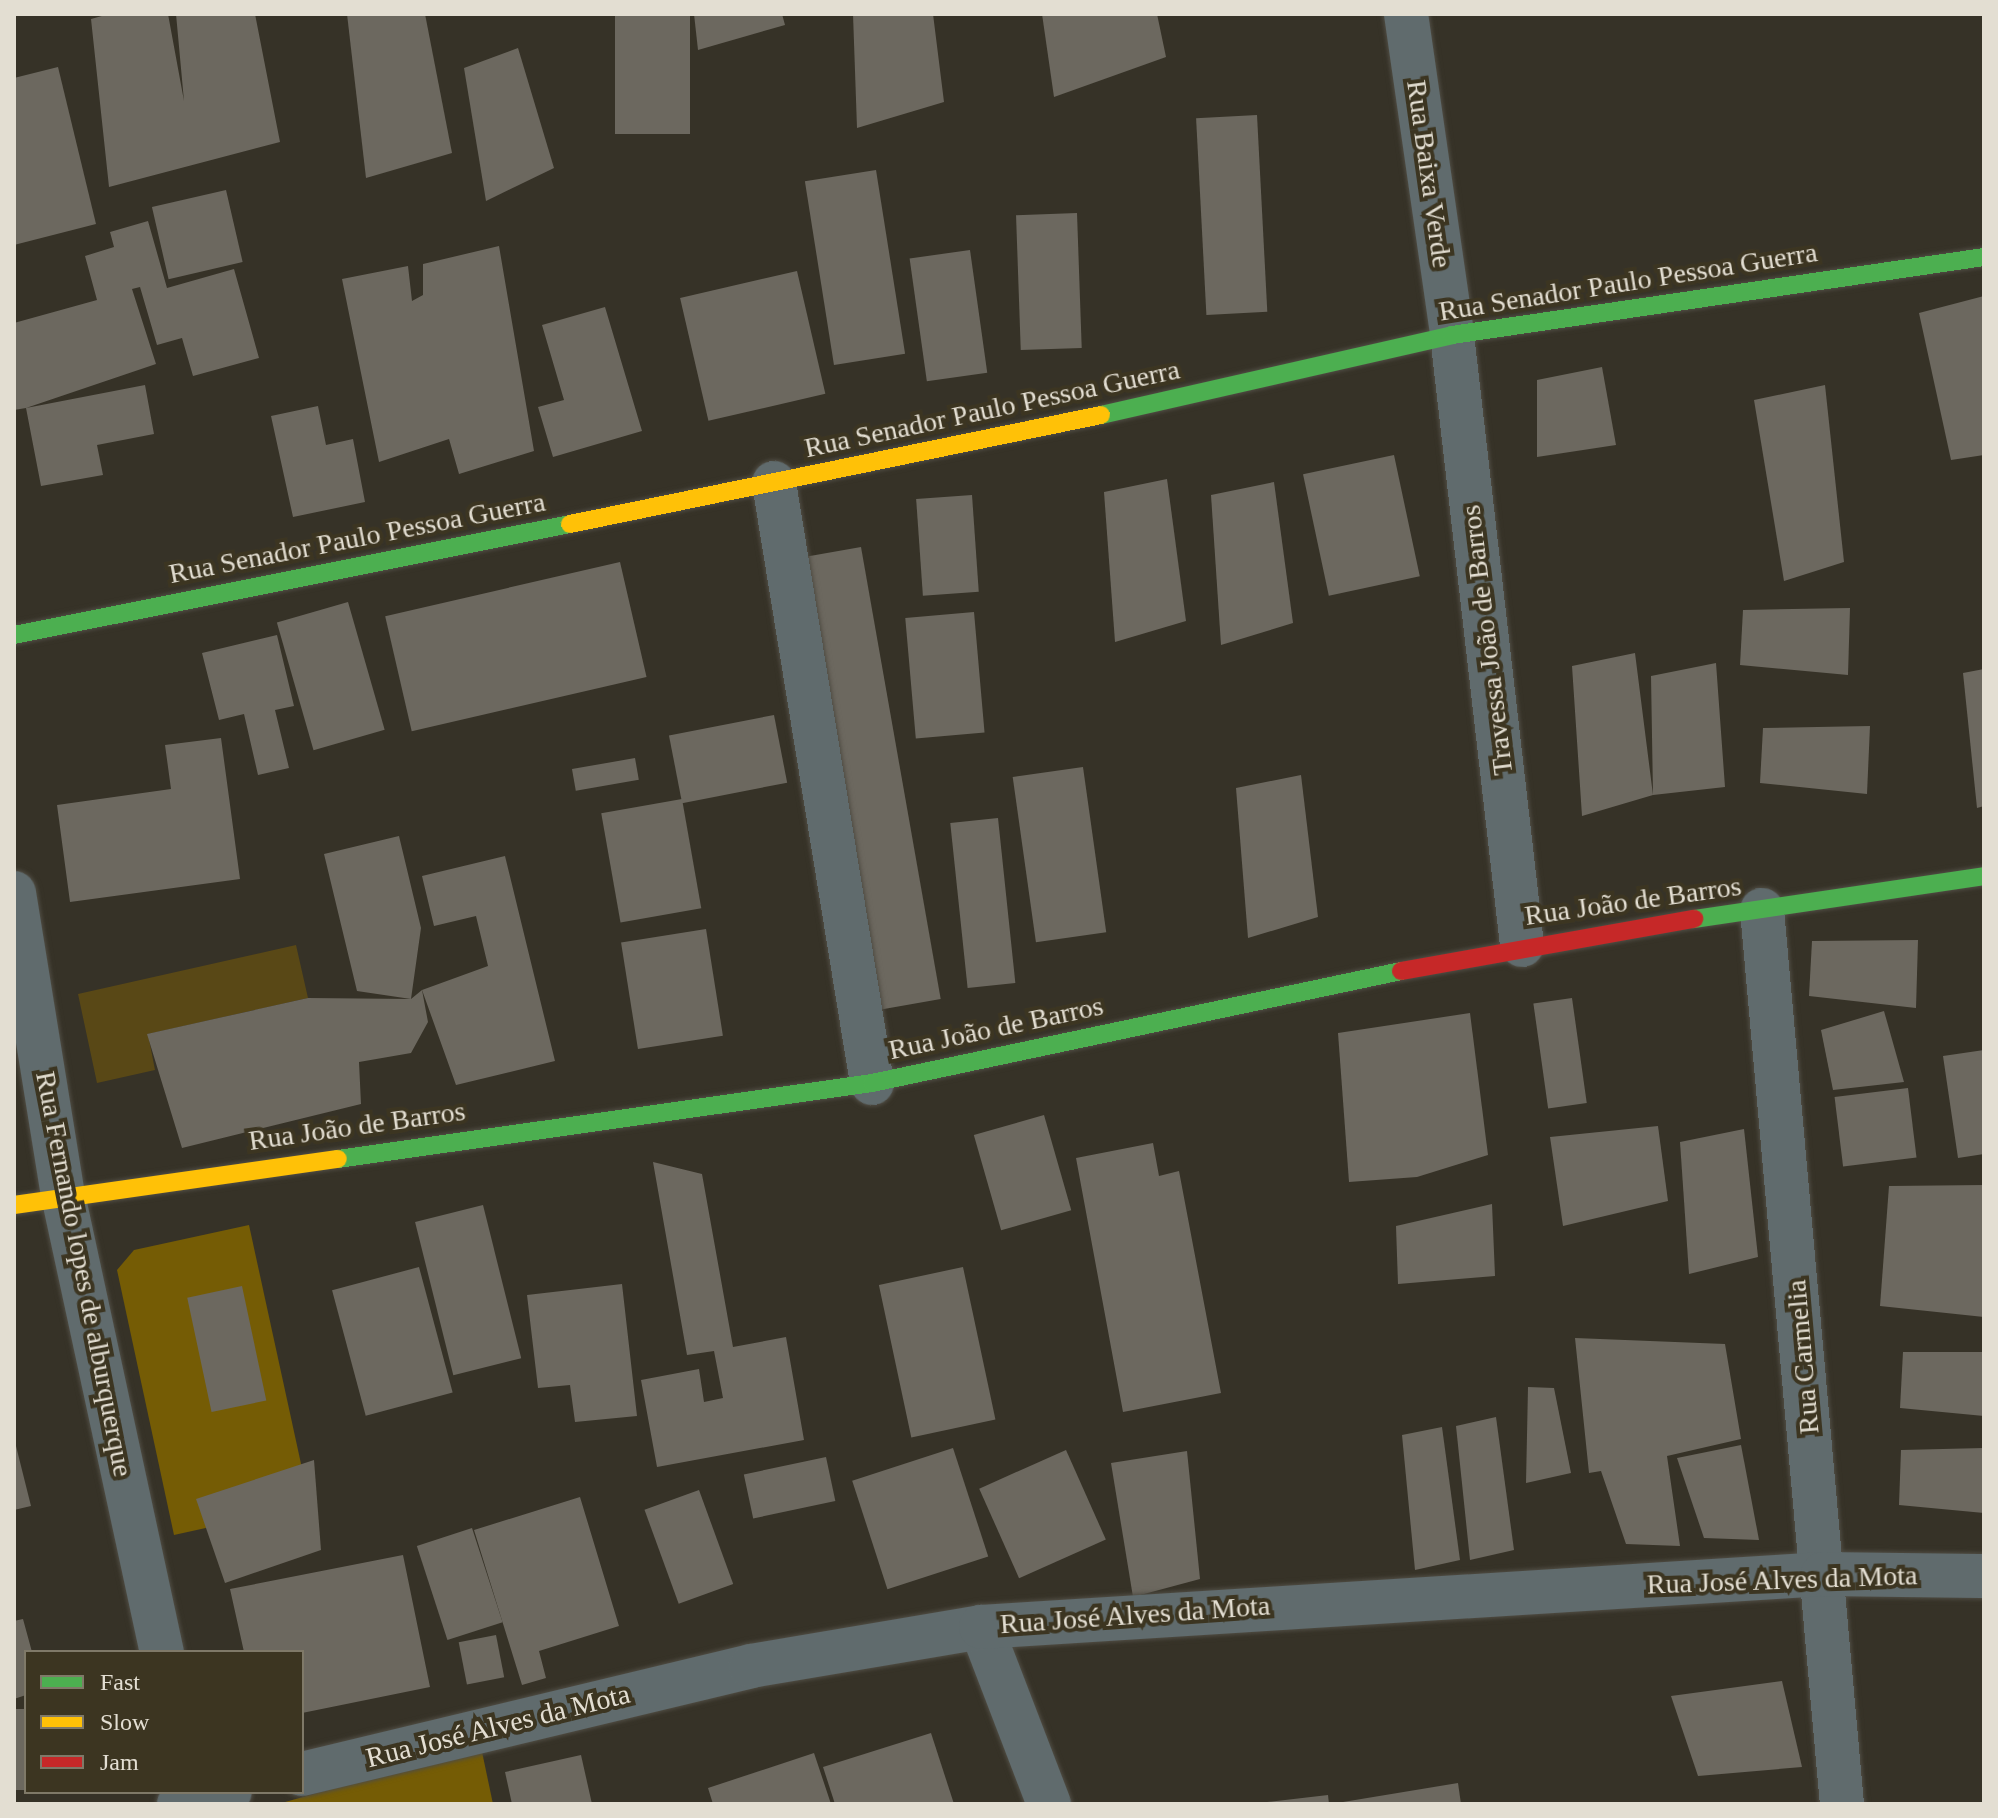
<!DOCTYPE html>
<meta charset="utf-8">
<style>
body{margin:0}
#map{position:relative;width:1998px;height:1818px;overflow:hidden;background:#363227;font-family:"Times New Roman",serif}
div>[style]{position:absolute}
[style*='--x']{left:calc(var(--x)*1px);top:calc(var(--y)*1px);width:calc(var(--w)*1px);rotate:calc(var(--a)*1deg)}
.green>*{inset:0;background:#594816}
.forest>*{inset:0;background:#755c05}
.building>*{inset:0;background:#6c685f;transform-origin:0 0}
.roads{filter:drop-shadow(0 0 2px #504d44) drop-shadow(0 0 2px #504d44)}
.street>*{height:44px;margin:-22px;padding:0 22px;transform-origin:22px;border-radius:22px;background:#606b6d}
.fast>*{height:18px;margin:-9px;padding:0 9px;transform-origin:9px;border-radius:9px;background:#4caf50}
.slow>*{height:18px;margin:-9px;padding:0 9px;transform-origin:9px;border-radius:9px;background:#ffc107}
.jam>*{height:18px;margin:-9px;padding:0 9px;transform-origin:9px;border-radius:9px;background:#c62828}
span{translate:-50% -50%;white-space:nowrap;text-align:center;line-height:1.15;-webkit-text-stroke:8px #3c3521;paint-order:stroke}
.street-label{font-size:28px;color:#e3ded2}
.frame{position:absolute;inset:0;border:16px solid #e3ded2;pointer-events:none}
.legend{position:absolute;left:24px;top:1650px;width:280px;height:144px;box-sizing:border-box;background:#3c3521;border:2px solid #7f7968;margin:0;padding:10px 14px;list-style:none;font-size:24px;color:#e3ded2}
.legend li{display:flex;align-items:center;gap:16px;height:40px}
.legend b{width:40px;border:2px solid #7f7968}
</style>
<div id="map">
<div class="green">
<i style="clip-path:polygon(296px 945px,308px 998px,148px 1034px,155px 1070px,97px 1083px,78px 994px)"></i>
</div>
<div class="forest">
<i style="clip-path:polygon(249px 1225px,310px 1505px,174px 1535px,117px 1270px,134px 1250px)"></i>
<i style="clip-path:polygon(481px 1747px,493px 1804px,278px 1804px)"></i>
</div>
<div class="building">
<i style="clip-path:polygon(109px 14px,168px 14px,184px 101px,176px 14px,255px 14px,280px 142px,109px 187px,91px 19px)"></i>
<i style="clip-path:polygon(347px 14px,425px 14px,452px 153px,366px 178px)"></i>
<i style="left:615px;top:14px;width:75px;height:120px"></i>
<i style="clip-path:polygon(694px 14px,782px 14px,785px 25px,698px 50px)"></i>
<i style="clip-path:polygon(853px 14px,933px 14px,944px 102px,857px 128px)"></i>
<i style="clip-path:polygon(1042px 14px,1157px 14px,1166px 57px,1054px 97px)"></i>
<i style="clip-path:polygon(518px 48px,554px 168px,486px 201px,464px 68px)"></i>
<i style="clip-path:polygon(58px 67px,96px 224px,14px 245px,14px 78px)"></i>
<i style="left:1257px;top:115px;width:197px;height:61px;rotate:87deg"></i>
<i style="left:876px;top:170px;width:186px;height:72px;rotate:81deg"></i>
<i style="left:226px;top:190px;width:74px;height:76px;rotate:77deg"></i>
<i style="left:1077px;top:213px;width:135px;height:61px;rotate:88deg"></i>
<i style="clip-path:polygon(148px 221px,167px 288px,234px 269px,259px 358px,193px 376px,182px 338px,157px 345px,140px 287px,132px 289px,156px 364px,26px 408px,145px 385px,154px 434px,97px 445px,103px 475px,41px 486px,26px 408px,14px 410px,14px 323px,97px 300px,85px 256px,114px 247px,110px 232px)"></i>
<i style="clip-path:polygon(499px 246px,534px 451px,459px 474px,449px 439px,379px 462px,342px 279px,408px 266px,412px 301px,423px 295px,423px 264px)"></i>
<i style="left:970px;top:250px;width:124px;height:61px;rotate:82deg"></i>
<i style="left:797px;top:271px;width:126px;height:120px;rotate:77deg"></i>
<i style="clip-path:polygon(1984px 296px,1984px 455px,1951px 460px,1919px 313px)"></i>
<i style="clip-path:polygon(605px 307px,642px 431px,553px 457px,538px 407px,564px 400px,542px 325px)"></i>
<i style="clip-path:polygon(1602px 367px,1616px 445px,1537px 457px,1537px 380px)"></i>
<i style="clip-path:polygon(1825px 385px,1844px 562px,1784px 581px,1754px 400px)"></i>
<i style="clip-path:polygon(318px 406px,326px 445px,353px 439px,365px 502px,293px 517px,271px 416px)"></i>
<i style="left:1394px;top:455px;width:124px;height:93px;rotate:78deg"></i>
<i style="clip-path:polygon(1167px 479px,1186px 621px,1115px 642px,1104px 492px)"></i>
<i style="clip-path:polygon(1274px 482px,1293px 623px,1221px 645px,1211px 495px)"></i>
<i style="left:972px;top:495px;width:97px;height:56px;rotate:86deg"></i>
<i style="left:861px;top:547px;width:459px;height:72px;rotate:80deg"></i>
<i style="left:620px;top:562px;width:118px;height:241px;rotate:77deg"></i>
<i style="left:348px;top:602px;width:133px;height:74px;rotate:74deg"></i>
<i style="clip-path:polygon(1850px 608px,1848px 675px,1740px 665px,1743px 610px)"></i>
<i style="left:974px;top:612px;width:121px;height:69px;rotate:85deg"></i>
<i style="clip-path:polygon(277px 635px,294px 706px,275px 710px,289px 768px,258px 775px,244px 714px,219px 720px,202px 653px)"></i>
<i style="clip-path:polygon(1635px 653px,1653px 795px,1651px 676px,1716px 663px,1725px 787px,1653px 795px,1582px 816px,1572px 666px)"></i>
<i style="clip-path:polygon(1984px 669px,1984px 806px,1977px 808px,1963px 673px)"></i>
<i style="left:774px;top:715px;width:69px;height:107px;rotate:79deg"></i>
<i style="clip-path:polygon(1870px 726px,1867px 794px,1760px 783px,1763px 728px)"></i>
<i style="clip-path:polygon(221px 738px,240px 879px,70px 902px,57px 805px,171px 789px,165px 745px)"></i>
<i style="left:635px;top:758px;width:22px;height:64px;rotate:80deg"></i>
<i style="left:1083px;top:767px;width:167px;height:71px;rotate:82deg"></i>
<i style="clip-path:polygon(1301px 775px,1318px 917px,1248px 938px,1236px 788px)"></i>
<i style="left:682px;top:799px;width:111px;height:82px;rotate:80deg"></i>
<i style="left:998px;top:818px;width:166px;height:48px;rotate:84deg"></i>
<i style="clip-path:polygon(399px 836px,421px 928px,411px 999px,422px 990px,428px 1022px,411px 1053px,359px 1062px,361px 1104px,182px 1148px,147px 1034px,308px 998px,411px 999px,357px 991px,324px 854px)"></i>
<i style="clip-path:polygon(505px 856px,555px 1061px,456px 1085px,422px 990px,488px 966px,476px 916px,434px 926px,422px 876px)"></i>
<i style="left:706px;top:929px;width:108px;height:86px;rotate:81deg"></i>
<i style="clip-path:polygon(1918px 940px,1916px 1008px,1809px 996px,1812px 941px)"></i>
<i style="left:1572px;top:998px;width:106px;height:39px;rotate:82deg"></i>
<i style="clip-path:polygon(1884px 1011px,1904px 1082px,1833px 1090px,1821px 1030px)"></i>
<i style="clip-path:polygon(1470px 1013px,1488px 1155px,1417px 1177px,1349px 1182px,1338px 1033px)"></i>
<i style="clip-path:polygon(1984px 1050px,1984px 1154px,1958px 1158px,1943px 1056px)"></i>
<i style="left:1908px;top:1088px;width:70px;height:74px;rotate:83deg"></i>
<i style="left:1044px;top:1115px;width:99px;height:73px;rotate:74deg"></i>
<i style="clip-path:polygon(1658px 1126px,1668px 1201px,1563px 1226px,1550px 1137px)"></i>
<i style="clip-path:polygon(1744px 1129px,1758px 1257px,1689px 1274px,1680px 1142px)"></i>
<i style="clip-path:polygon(1153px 1143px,1159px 1176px,1179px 1171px,1221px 1393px,1123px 1412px,1076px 1158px)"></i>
<i style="clip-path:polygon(653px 1162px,702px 1174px,733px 1347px,786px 1337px,804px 1440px,657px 1467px,641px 1380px,699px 1369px,704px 1402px,723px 1398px,714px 1351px,687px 1355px)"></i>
<i style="clip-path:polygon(1984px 1185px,1984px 1317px,1880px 1306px,1889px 1186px)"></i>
<i style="clip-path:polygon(1492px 1204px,1495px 1276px,1398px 1284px,1396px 1226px)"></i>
<i style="left:483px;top:1205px;width:158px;height:70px;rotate:76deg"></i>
<i style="left:419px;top:1267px;width:130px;height:90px;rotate:75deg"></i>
<i style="left:963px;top:1267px;width:156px;height:86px;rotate:78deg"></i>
<i style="clip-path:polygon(622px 1284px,637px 1416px,575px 1422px,570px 1385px,538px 1388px,527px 1295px)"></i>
<i style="left:242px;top:1286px;width:117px;height:56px;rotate:78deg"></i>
<i style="clip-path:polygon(1575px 1338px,1725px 1344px,1741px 1439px,1667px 1456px,1680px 1546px,1626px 1544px,1601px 1471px,1589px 1473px)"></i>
<i style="clip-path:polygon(1903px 1352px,1984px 1352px,1984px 1416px,1900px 1408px)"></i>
<i style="clip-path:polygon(1528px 1387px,1554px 1388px,1571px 1473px,1526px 1483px)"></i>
<i style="clip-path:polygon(1496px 1417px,1514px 1550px,1470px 1560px,1456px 1426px)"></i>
<i style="clip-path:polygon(1442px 1427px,1460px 1560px,1415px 1570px,1402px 1435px)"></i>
<i style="clip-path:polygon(14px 1438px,31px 1506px,14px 1510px)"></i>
<i style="clip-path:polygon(1741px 1445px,1759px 1540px,1704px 1538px,1677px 1458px)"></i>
<i style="left:953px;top:1448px;width:114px;height:106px;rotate:72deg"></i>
<i style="clip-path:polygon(1984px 1448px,1984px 1513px,1899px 1505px,1901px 1450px)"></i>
<i style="left:1066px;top:1450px;width:98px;height:95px;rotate:66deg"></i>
<i style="clip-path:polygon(1187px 1451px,1200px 1579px,1133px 1597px,1111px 1463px)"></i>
<i style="left:826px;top:1457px;width:45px;height:84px;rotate:78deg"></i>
<i style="clip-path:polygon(314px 1460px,321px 1550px,225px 1583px,196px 1499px)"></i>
<i style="left:699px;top:1490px;width:100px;height:58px;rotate:70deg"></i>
<i style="clip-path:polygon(580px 1497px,619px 1626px,539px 1651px,546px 1678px,522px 1685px,474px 1530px)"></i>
<i style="left:472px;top:1528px;width:99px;height:58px;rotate:72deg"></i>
<i style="clip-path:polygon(403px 1555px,430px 1687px,302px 1713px,302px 1652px,244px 1652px,230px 1589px)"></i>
<i style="clip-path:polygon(23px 1619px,32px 1652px,26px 1652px,26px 1695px,14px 1699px,14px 1621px)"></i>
<i style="left:496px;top:1635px;width:43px;height:38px;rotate:79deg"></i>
<i style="clip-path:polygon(1782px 1681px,1802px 1767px,1698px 1776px,1671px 1696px)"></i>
<i style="left:26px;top:1709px;width:81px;height:13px;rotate:90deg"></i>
<i style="clip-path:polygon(931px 1733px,954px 1804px,835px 1804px,823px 1767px)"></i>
<i style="clip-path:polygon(814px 1753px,831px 1804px,713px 1804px,708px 1788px)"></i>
<i style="clip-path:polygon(581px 1755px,592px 1804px,512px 1804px,505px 1772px)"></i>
<i style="clip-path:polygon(1458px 1783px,1461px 1804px,1343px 1804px,1343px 1802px)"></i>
<i style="clip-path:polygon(1328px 1795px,1329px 1804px,1268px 1804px,1267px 1802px)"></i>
</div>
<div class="roads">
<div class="street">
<i style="--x:1406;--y:14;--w:324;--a:81.8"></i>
<i style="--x:1452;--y:335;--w:614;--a:83.45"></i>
<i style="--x:774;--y:483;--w:608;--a:80.72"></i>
<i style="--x:14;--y:893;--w:306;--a:80.8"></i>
<i style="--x:63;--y:1195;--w:468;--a:77.8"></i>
<i style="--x:1762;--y:910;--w:898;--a:84.89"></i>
<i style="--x:981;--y:1627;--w:190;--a:69"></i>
<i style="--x:302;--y:1774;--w:462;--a:-13.5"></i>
<i style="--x:751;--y:1666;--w:233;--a:-9.6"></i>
<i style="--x:981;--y:1627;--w:844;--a:-3.6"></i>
<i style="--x:1823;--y:1574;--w:161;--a:0.7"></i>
<i style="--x:179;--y:1804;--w:52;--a:-13.2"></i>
</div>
<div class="fast">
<i style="--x:1101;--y:415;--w:360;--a:-12.8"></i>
<i style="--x:1452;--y:335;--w:538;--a:-8.34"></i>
<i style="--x:14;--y:635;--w:567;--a:-11.29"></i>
<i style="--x:1694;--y:919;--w:293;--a:-8.4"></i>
<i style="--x:338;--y:1159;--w:539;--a:-8.1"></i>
<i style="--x:872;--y:1083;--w:541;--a:-11.95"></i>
</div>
<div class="slow">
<i style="--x:570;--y:524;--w:542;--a:-11.6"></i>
<i style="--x:14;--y:1205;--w:327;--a:-8.1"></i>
</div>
<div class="jam">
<i style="--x:1401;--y:971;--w:298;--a:-10.1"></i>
</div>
</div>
<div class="street-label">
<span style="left:1429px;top:174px;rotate:82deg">Rua Baixa Verde</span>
<span style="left:1628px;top:282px;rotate:-9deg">Rua Senador Paulo Pessoa Guerra</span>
<span style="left:992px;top:409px;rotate:-12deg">Rua Senador Paulo Pessoa Guerra</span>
<span style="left:357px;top:538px;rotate:-11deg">Rua Senador Paulo Pessoa Guerra</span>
<span style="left:1487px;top:640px;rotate:-97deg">Travessa João de Barros</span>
<span style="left:1633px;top:901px;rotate:-8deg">Rua João de Barros</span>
<span style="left:996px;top:1028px;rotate:-12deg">Rua João de Barros</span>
<span style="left:357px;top:1126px;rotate:-8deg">Rua João de Barros</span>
<span style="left:84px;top:1274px;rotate:79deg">Rua Fernando lopes de alburquerque</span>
<span style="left:1803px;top:1357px;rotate:-95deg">Rua Carmelia</span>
<span style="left:1782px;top:1580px;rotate:-2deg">Rua José Alves da Mota</span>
<span style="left:1135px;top:1615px;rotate:-4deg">Rua José Alves da Mota</span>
<span style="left:498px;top:1726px;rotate:-14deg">Rua José Alves da Mota</span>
</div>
<div class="frame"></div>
<ul class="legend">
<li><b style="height:10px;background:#4caf50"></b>Fast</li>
<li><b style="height:10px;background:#ffc107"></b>Slow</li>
<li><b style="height:10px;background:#c62828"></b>Jam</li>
</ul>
</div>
